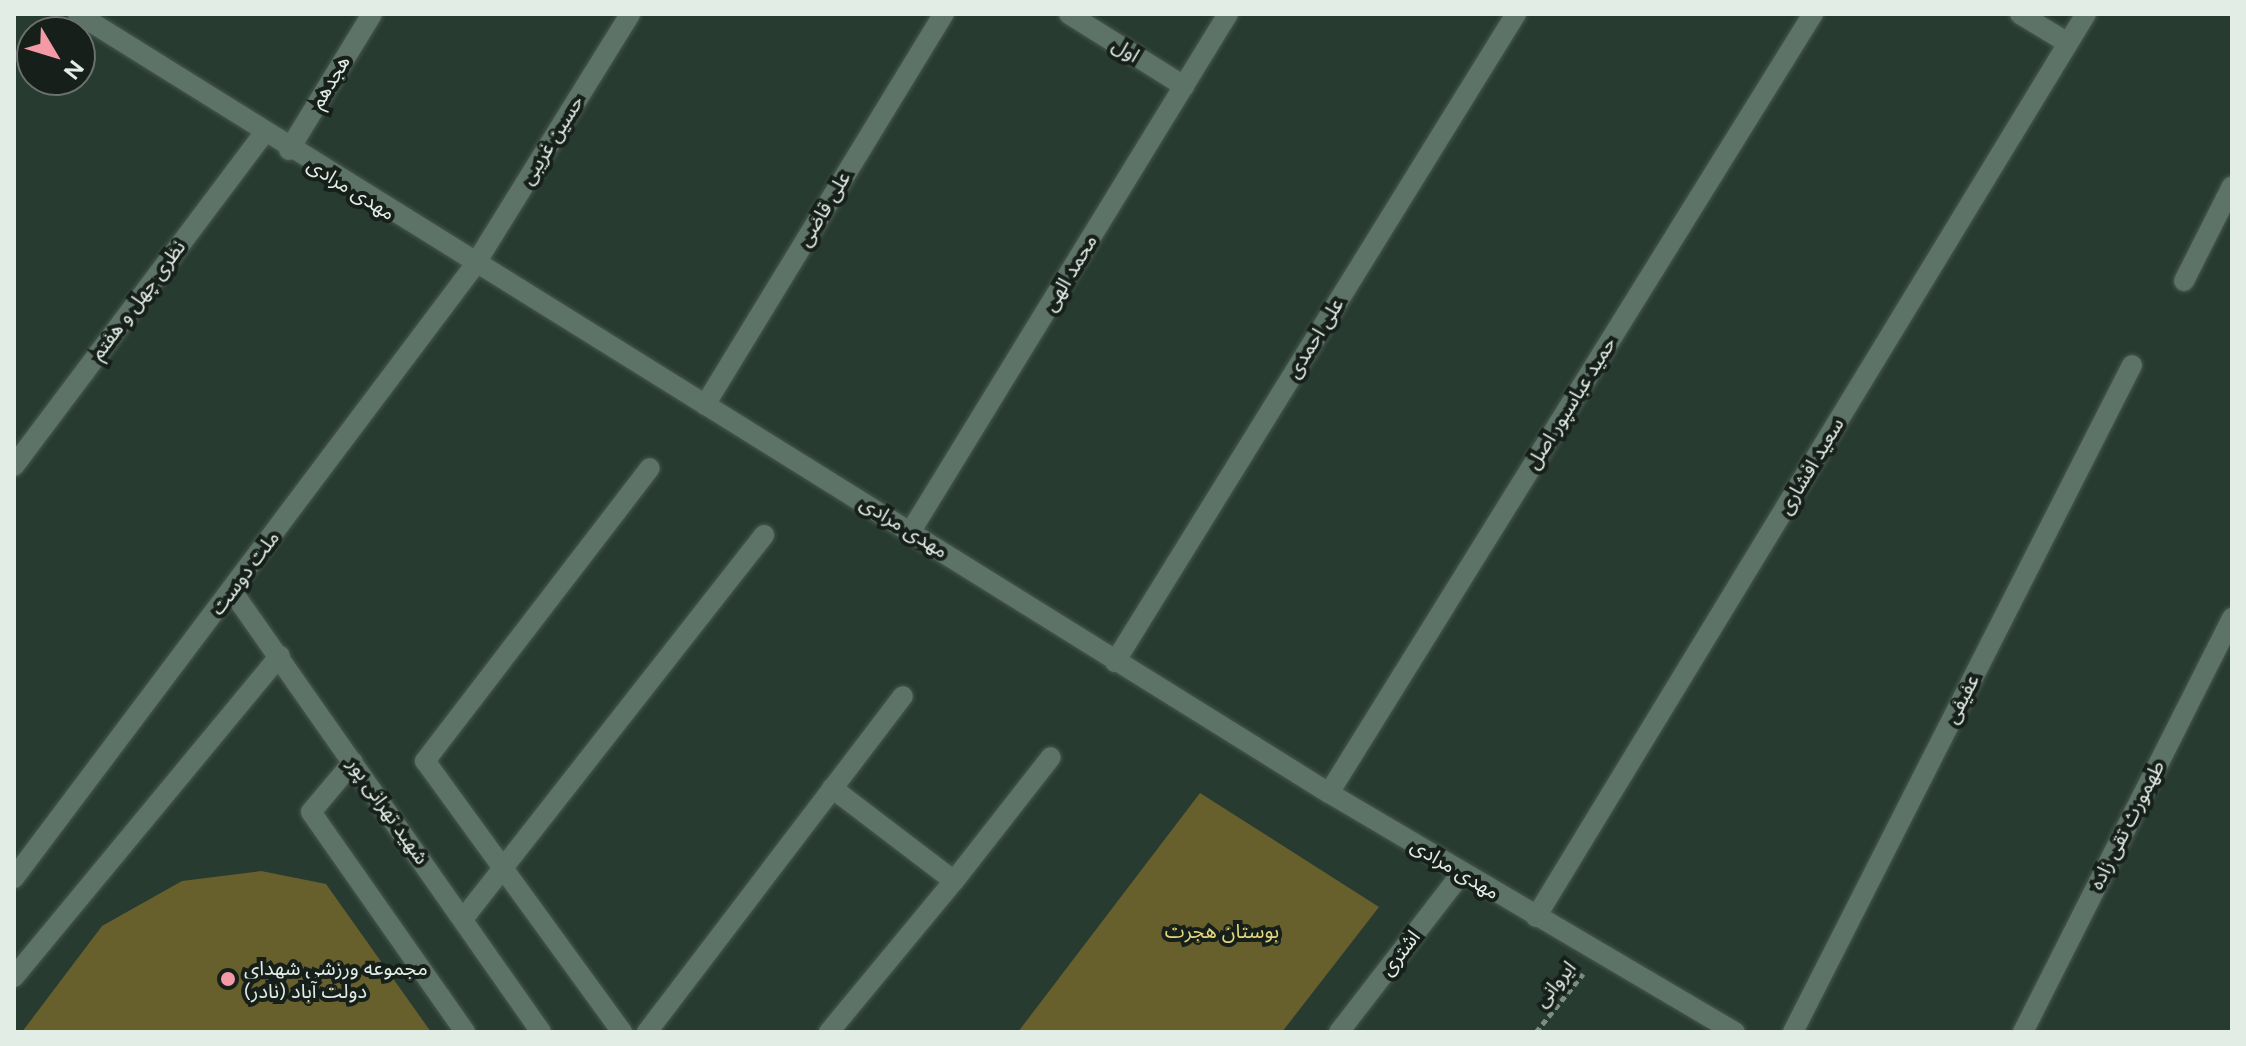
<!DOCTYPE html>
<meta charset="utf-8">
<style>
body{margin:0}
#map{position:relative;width:2246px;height:1046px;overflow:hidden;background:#283b31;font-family:Figtree,"Noto Sans Arabic",sans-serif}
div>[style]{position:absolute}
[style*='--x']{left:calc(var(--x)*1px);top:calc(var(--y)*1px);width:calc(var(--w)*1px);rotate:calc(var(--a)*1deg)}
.green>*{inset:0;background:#67602d}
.path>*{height:5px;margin-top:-2.5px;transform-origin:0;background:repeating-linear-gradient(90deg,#7d8d84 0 6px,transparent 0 10px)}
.roads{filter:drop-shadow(0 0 2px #47574e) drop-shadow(0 0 2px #47574e)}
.street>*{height:20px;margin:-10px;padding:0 10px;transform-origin:10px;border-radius:10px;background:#5e7367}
.secondary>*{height:20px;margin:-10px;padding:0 10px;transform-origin:10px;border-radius:10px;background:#5e7367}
.dots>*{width:22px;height:22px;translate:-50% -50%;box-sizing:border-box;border:4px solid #171f1b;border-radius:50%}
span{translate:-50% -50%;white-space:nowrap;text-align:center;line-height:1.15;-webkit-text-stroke:8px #171f1b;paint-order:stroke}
.street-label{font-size:20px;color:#e2ede6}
.park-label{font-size:20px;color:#e3d67d}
.poi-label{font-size:20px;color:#e2ede6}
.left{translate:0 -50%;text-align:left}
.frame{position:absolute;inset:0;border:16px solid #e2ede6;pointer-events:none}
.north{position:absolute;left:16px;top:16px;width:80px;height:80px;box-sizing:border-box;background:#171f1b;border:2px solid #68716c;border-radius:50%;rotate:128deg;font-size:22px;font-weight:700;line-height:32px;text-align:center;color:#e2ede6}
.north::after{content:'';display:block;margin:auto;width:28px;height:36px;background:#f49aa6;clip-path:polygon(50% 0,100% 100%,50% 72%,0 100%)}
</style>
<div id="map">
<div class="green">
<i style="clip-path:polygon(1200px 793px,1379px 907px,1282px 1032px,1018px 1032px)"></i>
<i style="clip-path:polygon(261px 871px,326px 884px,431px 1032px,22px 1032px,102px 926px,182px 881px)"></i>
</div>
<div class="path">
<i style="--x:1536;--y:1032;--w:75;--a:-51"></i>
</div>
<div class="roads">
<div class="street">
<i style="--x:1069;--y:14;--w:136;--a:32.1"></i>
<i style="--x:2020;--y:14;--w:56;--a:31.1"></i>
<i style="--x:289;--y:150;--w:159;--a:-58.6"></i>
<i style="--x:2184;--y:281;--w:106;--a:-63.2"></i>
<i style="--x:705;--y:405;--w:458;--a:-58.6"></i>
<i style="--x:14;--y:466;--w:415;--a:-53.1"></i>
<i style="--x:911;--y:531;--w:606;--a:-58.49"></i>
<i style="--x:1115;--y:662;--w:762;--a:-58.25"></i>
<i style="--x:353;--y:762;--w:65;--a:130"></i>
<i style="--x:311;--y:812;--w:269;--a:55"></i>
<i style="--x:832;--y:788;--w:153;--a:37.3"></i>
<i style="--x:954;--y:881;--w:157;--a:-52"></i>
<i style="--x:1329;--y:793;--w:917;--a:-58.15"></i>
<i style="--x:1536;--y:917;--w:1057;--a:-58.66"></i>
<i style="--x:463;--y:919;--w:488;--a:-51.9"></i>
<i style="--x:622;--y:1032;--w:335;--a:-126"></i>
<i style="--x:425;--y:761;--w:369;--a:-52.5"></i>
<i style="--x:647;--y:1032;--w:422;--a:-52.7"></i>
<i style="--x:829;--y:1032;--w:196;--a:-50.4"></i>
<i style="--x:1793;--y:1032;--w:748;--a:-63.06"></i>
<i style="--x:2023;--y:1032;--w:464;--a:-63.2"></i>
</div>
<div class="secondary">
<i style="--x:78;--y:14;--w:1474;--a:31.91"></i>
<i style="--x:1329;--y:793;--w:471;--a:30.5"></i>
<i style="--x:232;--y:591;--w:538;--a:54.98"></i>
<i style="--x:14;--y:878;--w:766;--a:-53.07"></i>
<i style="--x:474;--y:266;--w:296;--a:-58.2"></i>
<i style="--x:14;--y:977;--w:417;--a:-50.4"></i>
<i style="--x:1339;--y:1032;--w:201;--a:-52.3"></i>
</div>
</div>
<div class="dots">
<i style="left:228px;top:979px;background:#f49aa6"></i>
</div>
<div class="street-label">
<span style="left:1126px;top:50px;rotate:32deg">اول</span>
<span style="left:330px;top:82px;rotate:-59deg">هجدهم</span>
<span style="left:552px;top:140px;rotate:-58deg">حسین غریبی</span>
<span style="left:351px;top:189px;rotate:32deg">مهدی مرادی</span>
<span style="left:824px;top:209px;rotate:-59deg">علی قاضی</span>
<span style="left:1070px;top:273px;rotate:-59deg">محمد الهی</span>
<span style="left:138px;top:300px;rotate:-53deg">نظری چهل و هفتم</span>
<span style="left:1315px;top:338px;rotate:-58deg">علی احمدی</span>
<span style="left:1571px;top:403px;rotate:-58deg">حمید عباسپور اصل</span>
<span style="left:1811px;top:466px;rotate:-59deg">سعید افشاری</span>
<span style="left:904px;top:527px;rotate:32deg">مهدی مرادی</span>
<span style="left:245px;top:573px;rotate:-53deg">ملت دوست</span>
<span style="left:1962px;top:699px;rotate:-63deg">عفیفی</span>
<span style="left:388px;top:811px;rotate:55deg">شهید تهرانی پور</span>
<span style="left:2127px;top:825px;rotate:-63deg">طهمورث تقی زاده</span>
<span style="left:1455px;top:869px;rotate:31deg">مهدی مرادی</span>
<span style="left:1400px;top:953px;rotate:-52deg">اشتری</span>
<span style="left:1555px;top:984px;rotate:-51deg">ایروانی</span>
</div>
<div class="park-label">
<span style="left:1222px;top:931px">بوستان هجرت</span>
</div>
<div class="poi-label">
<span class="left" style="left:244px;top:980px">مجموعه ورزشی شهدای<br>دولت آباد (نادر)</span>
</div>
<div class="frame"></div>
<div class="north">N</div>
</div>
